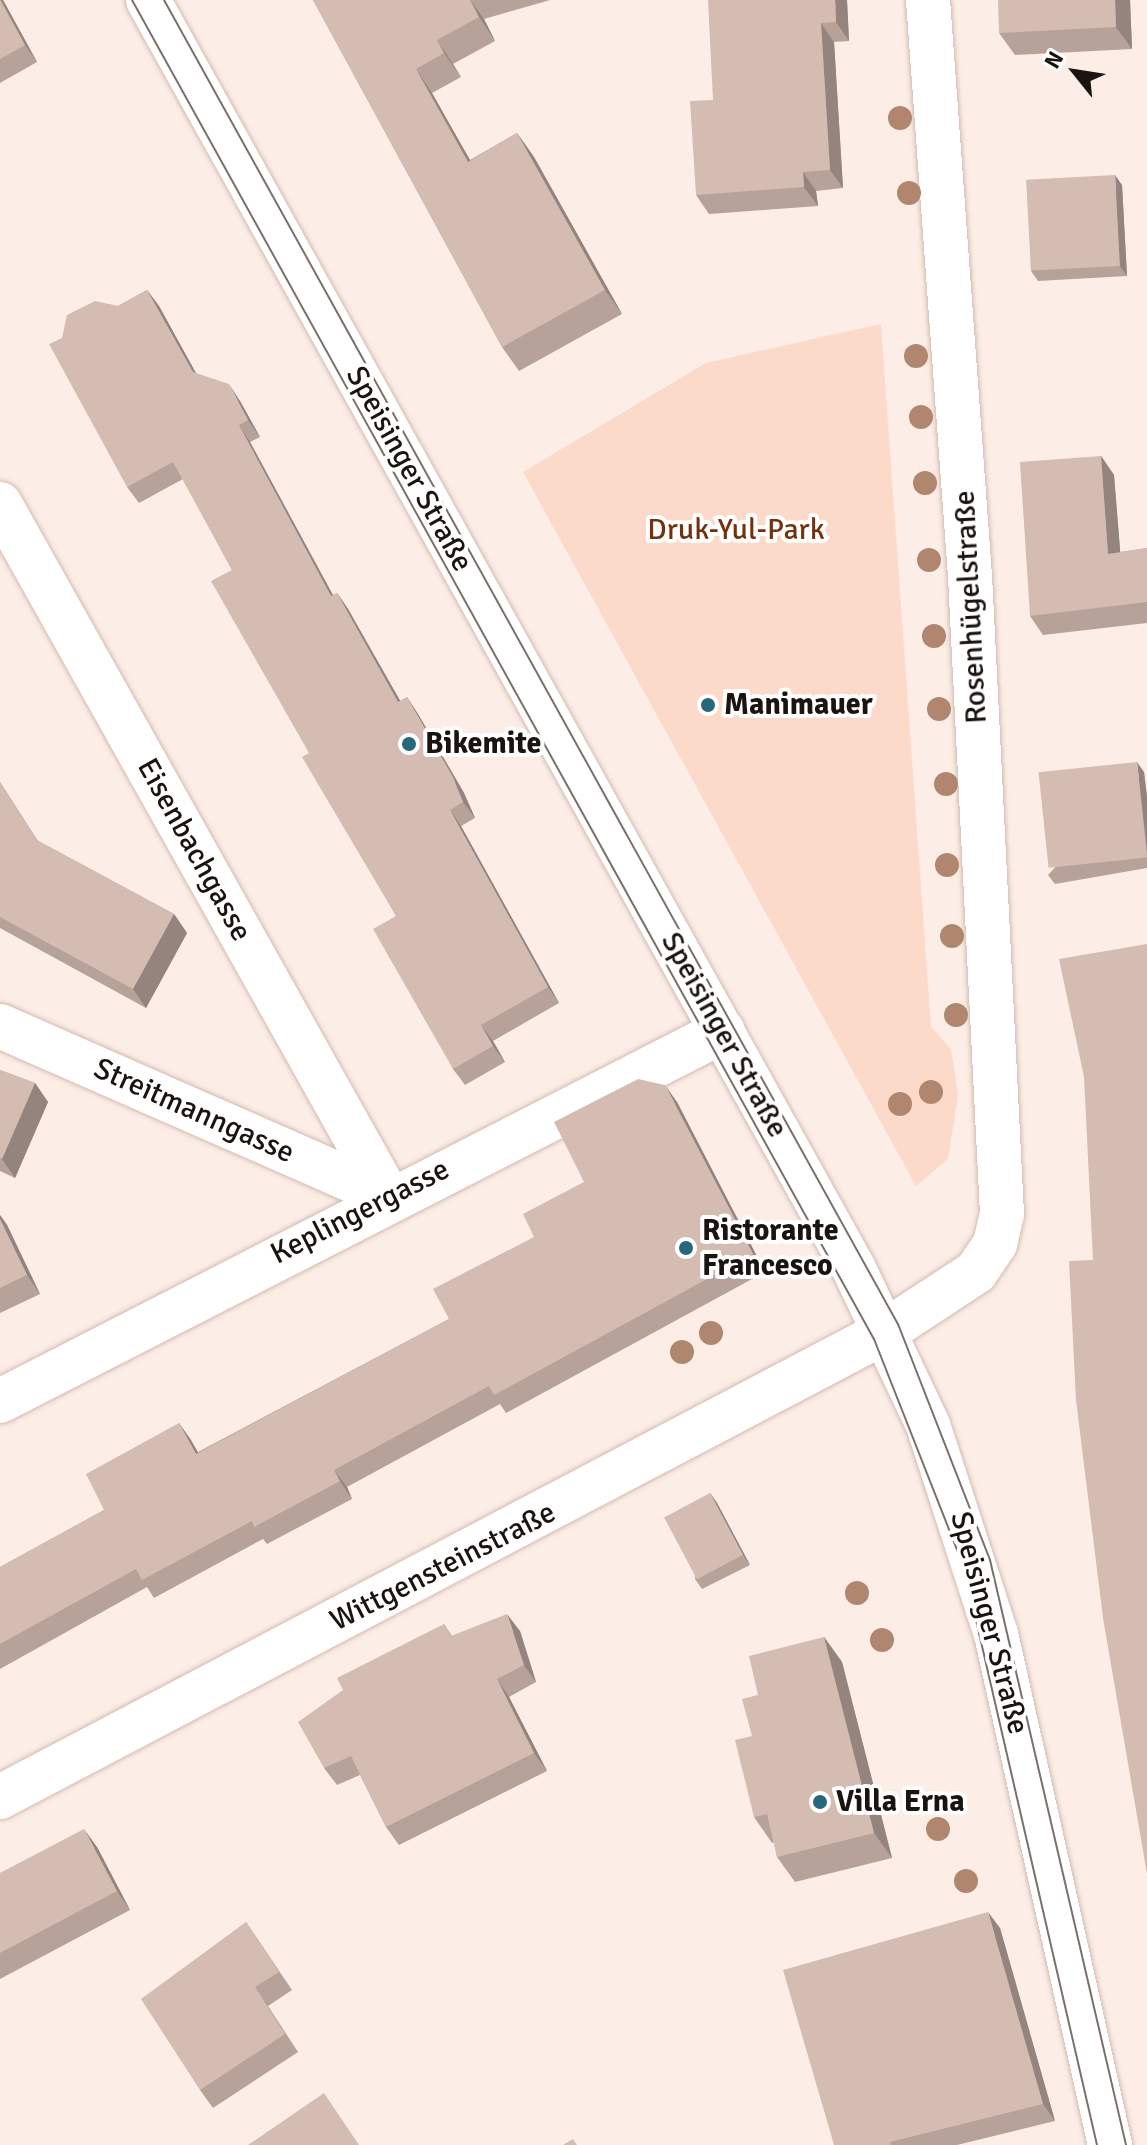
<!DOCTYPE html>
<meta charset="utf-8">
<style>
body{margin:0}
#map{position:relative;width:1147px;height:2145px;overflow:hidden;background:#fcede7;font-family:Signika,sans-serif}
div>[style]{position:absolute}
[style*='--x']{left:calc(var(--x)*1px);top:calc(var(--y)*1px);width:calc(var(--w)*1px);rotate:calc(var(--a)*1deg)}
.green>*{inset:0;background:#fcdaca}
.roads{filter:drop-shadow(0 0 2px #d3bbb0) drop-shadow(0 0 2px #d3bbb0)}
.minor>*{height:44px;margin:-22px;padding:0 22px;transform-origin:22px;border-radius:22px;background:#fff}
.tertiary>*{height:44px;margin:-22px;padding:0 22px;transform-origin:22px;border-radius:22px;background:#fff}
.secondary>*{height:44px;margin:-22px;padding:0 22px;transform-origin:22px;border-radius:22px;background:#fff}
.tram>*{height:2px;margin:-1px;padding:0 1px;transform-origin:1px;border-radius:1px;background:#7b706b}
.trees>*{width:24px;height:24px;margin:-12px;border-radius:50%;background:#b1866f}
.wall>*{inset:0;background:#b6a299}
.shaded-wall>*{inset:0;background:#94847d}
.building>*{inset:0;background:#d4bcb2;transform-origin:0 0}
.dots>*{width:22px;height:22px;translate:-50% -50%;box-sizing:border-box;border:4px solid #fff;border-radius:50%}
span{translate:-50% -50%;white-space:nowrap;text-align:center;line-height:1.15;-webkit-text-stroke:8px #fff;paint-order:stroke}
.street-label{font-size:30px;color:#1b130f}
.park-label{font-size:30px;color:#73320d}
.poi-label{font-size:30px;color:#1b130f;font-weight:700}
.left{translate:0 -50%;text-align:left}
.north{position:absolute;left:1035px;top:32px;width:80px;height:80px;-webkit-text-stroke:6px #fff;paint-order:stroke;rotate:300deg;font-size:22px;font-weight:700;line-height:32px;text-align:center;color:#1b130f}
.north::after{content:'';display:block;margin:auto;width:28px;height:36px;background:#1b130f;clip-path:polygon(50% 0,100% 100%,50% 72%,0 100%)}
</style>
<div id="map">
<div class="green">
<i style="clip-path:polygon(881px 324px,931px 1027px,951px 1049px,958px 1095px,948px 1159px,916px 1186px,523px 472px,706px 363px)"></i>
</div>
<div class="roads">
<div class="minor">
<i style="--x:0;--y:504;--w:793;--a:60.72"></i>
<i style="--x:0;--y:1026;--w:424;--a:23.7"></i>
<i style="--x:0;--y:1401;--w:812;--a:-27.1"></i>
</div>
<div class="tertiary">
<i style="--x:0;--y:1797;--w:997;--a:-27.72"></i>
</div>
<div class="secondary">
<i style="--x:148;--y:0;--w:1450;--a:60.91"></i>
<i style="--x:853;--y:1267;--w:175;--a:64.6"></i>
<i style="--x:928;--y:1425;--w:220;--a:72"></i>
<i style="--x:996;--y:1634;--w:524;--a:77.42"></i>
<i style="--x:883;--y:1333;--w:111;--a:-33.3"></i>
<i style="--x:976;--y:1272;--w:34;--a:-56"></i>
<i style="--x:995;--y:1244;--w:31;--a:-77"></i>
<i style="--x:1002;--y:1214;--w:639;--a:-92.87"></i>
<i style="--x:970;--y:576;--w:578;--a:-94.17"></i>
</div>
</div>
<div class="tram">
<i style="--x:132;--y:0;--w:1531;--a:61.01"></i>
<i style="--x:874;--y:1339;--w:246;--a:68.5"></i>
<i style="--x:964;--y:1568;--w:592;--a:77.02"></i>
<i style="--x:164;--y:0;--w:1514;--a:61"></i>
<i style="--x:898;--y:1324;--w:253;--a:68.7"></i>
<i style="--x:990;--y:1560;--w:601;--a:76.91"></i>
</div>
<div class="trees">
<i style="left:900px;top:118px"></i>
<i style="left:909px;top:193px"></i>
<i style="left:916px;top:356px"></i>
<i style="left:921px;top:417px"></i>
<i style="left:925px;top:483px"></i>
<i style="left:929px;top:560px"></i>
<i style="left:934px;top:636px"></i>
<i style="left:939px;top:709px"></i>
<i style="left:946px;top:784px"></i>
<i style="left:947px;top:865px"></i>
<i style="left:952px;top:936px"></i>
<i style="left:956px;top:1015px"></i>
<i style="left:931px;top:1092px"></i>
<i style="left:900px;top:1104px"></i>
<i style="left:711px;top:1333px"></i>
<i style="left:682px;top:1352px"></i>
<i style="left:857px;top:1593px"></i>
<i style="left:882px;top:1640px"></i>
<i style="left:938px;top:1829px"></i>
<i style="left:966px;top:1881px"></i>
</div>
<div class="wall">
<i style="clip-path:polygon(0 0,3px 0,37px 62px,0 83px)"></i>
<i style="clip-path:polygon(313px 0,550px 0,484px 19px,495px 41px,453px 64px,461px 77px,432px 93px,470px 160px,517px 133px,534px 157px,622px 314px,519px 371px,502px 347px)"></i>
<i style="clip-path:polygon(847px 0,849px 41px,834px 42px,843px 188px,816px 191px,818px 206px,709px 214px,696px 195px,713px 100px)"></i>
<i style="clip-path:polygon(1130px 0,1132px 49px,1015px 55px,999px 33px)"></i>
<i style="clip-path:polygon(1122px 185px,1127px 276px,1038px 281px,1031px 271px)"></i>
<i style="clip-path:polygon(147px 290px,159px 306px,196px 373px,240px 401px,260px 437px,250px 442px,333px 595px,337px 593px,348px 609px,400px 701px,407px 697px,418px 714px,464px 793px,475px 818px,461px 826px,559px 1003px,493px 1041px,505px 1062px,465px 1085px,453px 1069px,396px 916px,309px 753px,232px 570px,183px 479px,139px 503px,127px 487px,118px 306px)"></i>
<i style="clip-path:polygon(1101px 456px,1114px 475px,1120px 552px,1147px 548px,1147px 623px,1043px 635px,1030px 616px)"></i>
<i style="clip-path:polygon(1144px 772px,1147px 797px,1147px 868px,1055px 884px,1048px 875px)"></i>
<i style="clip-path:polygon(0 782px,38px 841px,174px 914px,187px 933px,146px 1008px,0 928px)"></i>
<i style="clip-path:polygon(0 1070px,35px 1083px,48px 1102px,15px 1178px,0 1171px)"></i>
<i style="clip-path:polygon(677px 1102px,765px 1272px,506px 1413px,500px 1404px,347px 1487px,352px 1499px,267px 1544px,263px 1539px,154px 1598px,147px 1587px,0 1669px,0 1567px,104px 1510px,179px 1423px,198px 1452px,449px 1319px,534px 1237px,584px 1182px)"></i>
<i style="clip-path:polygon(0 1215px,7px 1225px,40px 1294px,0 1313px)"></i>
<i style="clip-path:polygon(710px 1493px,717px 1503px,750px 1565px,702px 1589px,695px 1579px)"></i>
<i style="clip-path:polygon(444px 1624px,452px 1636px,520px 1631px,536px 1682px,509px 1697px,547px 1771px,399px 1845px,386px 1827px,360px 1775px,337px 1785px,324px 1768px)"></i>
<i style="clip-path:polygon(824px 1637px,842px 1662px,892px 1858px,795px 1882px,777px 1857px,774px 1842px,772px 1843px,754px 1817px,752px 1736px,758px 1695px)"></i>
<i style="clip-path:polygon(97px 1847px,130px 1910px,0 1979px,0 1873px)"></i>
<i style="clip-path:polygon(246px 1922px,292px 1990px,268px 2006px,298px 2052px,213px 2108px,200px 2090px)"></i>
<i style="clip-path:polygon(1000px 1928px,1055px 2121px,957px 2145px,834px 2145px)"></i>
</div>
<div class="shaded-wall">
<i style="clip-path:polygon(1px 0,3px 0,37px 62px,25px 45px)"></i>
<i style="clip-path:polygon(470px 0,484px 19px,495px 41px,479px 17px)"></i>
<i style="clip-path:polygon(835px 0,847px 0,849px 41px,836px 22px)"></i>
<i style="clip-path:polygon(1115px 0,1130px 0,1132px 49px,1116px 27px)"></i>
<i style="clip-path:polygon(821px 23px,834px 42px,843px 188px,830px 170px)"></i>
<i style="clip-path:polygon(437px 40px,453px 64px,461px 77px,444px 53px)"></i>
<i style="clip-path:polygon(416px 69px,432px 93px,484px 185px,468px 162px)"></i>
<i style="clip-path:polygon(517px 133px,534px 157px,622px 314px,605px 290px)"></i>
<i style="clip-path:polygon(803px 172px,816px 191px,818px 206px,804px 187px)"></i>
<i style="clip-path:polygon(1115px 175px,1122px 185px,1127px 276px,1120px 266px)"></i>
<i style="clip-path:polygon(147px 290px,159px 306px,204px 388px,193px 372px)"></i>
<i style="clip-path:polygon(229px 384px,240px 401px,260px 437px,248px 420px)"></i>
<i style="clip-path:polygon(239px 425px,250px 442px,342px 612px,331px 596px)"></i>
<i style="clip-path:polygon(1101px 456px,1114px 475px,1122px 573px,1108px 554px)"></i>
<i style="clip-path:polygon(337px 593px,348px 609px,410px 718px,398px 702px)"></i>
<i style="clip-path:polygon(407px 697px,418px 714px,464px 793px,475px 818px,463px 802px)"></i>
<i style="clip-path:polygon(1137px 762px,1144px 772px,1147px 797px,1147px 850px)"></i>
<i style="clip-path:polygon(450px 810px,461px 826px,559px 1003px,548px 987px)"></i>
<i style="clip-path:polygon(174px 914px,187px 933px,146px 1008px,133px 989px)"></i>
<i style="clip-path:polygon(481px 1025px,493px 1041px,505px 1062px,493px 1046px)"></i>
<i style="clip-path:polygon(35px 1083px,48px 1102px,15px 1178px,2px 1159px)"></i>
<i style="clip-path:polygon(665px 1085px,677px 1102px,765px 1272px,753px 1254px)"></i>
<i style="clip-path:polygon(0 1215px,7px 1225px,40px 1294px,27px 1275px,0 1219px)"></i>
<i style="clip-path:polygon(179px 1423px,191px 1440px,208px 1471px,196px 1454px)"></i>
<i style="clip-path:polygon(334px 1470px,347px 1487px,352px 1499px,340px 1481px)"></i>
<i style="clip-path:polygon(710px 1493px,717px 1503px,750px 1565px,743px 1555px)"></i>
<i style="clip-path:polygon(507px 1614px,520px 1631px,536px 1682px,524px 1665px)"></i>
<i style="clip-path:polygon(824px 1637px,842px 1662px,892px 1858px,874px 1833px)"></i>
<i style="clip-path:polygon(497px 1679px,509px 1697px,547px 1771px,534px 1753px)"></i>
<i style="clip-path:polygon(84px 1829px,97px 1847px,130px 1910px,117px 1891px)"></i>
<i style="clip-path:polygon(988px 1912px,1000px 1928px,1055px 2121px,1043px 2104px)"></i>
</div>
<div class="building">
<i style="clip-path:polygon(0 0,25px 45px,0 59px)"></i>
<i style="clip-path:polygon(313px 0,470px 0,479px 17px,437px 40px,444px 53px,416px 69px,468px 162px,517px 133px,605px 290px,502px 347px)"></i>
<i style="clip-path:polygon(708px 0,835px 0,836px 22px,821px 23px,830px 170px,803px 172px,804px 187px,696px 195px,690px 101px,713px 100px)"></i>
<i style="clip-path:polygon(998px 0,1115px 0,1116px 27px,999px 33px)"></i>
<i style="left:1115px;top:175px;width:91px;height:89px;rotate:87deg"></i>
<i style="clip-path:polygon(147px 290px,193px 372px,229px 384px,248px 420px,239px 425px,331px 596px,337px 593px,398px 702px,407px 697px,453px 777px,463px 802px,450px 810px,548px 987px,481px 1025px,493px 1046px,453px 1069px,373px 929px,396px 916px,302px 757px,309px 753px,211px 581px,232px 570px,173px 462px,127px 487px,49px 344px,62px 338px,67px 315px,95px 301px,118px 306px)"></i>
<i style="clip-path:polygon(1101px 456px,1108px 554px,1147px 548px,1147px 602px,1030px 616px,1020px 462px)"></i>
<i style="left:1137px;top:762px;width:96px;height:99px;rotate:84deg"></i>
<i style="clip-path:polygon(0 783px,37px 840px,174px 914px,133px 989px,0 917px)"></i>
<i style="clip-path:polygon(1147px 944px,1147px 1874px,1103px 1618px,1076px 1400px,1069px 1261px,1093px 1260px,1084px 1077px,1059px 959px)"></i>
<i style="clip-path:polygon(0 1070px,35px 1083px,2px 1159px,0 1158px)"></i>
<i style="clip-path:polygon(638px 1079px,665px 1085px,753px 1254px,494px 1395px,489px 1386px,334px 1470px,340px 1481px,254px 1527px,252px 1521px,142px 1580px,136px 1569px,0 1644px,0 1567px,104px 1510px,86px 1474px,179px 1423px,196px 1454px,449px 1319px,433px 1289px,534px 1237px,523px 1214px,584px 1182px,554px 1122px)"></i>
<i style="clip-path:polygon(0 1219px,27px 1275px,0 1288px)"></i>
<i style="left:710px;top:1493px;width:70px;height:52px;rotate:62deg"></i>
<i style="clip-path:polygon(507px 1614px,524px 1665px,497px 1679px,534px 1753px,386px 1827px,351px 1756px,324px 1768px,298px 1722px,343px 1690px,337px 1678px,444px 1624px,451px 1636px)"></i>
<i style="clip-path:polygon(824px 1637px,874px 1833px,777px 1857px,767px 1814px,754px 1817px,735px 1740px,752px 1736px,742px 1699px,758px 1695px,749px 1656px)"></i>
<i style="clip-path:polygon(84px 1829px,117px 1891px,0 1953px,0 1873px)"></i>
<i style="clip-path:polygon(988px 1912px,1043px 2104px,890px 2142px,891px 2145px,834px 2145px,783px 1970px)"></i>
<i style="clip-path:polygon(246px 1922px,279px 1972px,255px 1987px,285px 2034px,200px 2090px,141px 1999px)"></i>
<i style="clip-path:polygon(324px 2093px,359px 2145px,248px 2145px)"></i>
<i style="clip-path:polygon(573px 2139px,577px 2145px,563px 2145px)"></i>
</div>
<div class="dots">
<i style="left:708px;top:705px;background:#28677c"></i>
<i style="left:409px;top:744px;background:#28677c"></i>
<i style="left:686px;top:1248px;background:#28677c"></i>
<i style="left:820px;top:1802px;background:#28677c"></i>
</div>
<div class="street-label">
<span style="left:409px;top:469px;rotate:61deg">Speisinger Straße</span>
<span style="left:971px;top:607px;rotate:-93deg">Rosenhügelstraße</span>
<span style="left:194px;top:850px;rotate:61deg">Eisenbachgasse</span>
<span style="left:724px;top:1035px;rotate:61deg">Speisinger Straße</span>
<span style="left:194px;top:1111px;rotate:24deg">Streitmanngasse</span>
<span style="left:360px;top:1212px;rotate:-27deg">Keplingergasse</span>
<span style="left:443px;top:1567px;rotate:-27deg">Wittgensteinstraße</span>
<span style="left:989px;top:1623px;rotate:75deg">Speisinger Straße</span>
</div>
<div class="park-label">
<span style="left:736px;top:530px">Druk-Yul-Park</span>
</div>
<div class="poi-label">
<span class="left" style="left:724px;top:705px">Manimauer</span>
<span class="left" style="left:425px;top:744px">Bikemite</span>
<span class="left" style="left:702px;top:1248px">Ristorante<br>Francesco</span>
<span class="left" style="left:836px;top:1802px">Villa Erna</span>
</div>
<div class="north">N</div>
</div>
